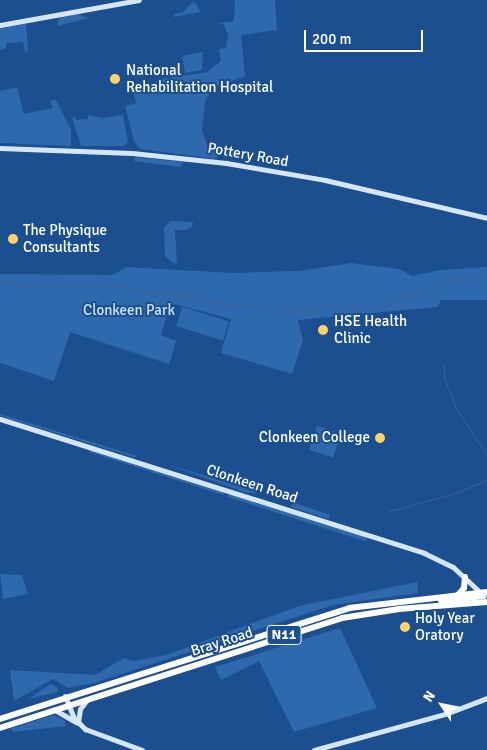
<!DOCTYPE html>
<style>
body{margin:0}
#map{position:relative;width:487px;height:750px;overflow:hidden;background:#1b4f8f;font-family:Signika,sans-serif}
div>[style]{position:absolute}
[style*='--x']{left:calc(var(--x)*1px);top:calc(var(--y)*1px);width:calc(var(--w)*1px);rotate:calc(var(--a)*1deg)}
.green>*{inset:0;background:#2e69ad;transform-origin:0 0}
.stream>*{height:1px;margin:-0.5px;padding:0 0.5px;transform-origin:0.5px;border-radius:0.5px;background:#3c6290}
.secondary>*{height:5px;margin:-2.5px;padding:0 2.5px;transform-origin:2.5px;border-radius:2.5px;background:#d6e6fa}
.highway>*{height:6px;margin:-3px;padding:0 3px;transform-origin:3px;border-radius:3px;background:#fff}
.dots>*{width:14px;height:14px;translate:-50% -50%;box-sizing:border-box;border:2px solid #1b4f8f;border-radius:50%}
span{translate:-50% -50%;white-space:nowrap;text-align:center;line-height:1.15;-webkit-text-stroke:4px #1b4f8f;paint-order:stroke}
.shield-label span{padding:1px 4px;background:#1b4f8f;border:1px solid;border-radius:4px;-webkit-text-stroke-width:0}
.shield-label{font-size:14px;color:#fff;font-weight:700}
.poi-label{font-size:15px;color:#fff}
.left{translate:0 -50%;text-align:left}
.right{translate:-100% -50%;text-align:right}
.street-label{font-size:15px;color:#fff}
.park-label{font-size:15px;color:#cfe3fa}
.north{position:absolute;left:417px;top:680px;width:50px;height:50px;-webkit-text-stroke:4px #1b4f8f;paint-order:stroke;rotate:304deg;font-size:14px;font-weight:700;line-height:20px;text-align:center;color:#fff}
.north::after{content:'';display:block;margin:auto;width:18px;height:22px;background:#fff;clip-path:polygon(50% 0,100% 100%,50% 72%,0 100%)}
.scale{position:absolute;left:304px;top:30px;width:119px;height:22px;box-sizing:border-box;border:2px solid #fff;border-top:0;padding-left:6px;font-size:15px;line-height:18px;white-space:nowrap;color:#fff;-webkit-text-stroke:4px #1b4f8f;paint-order:stroke}
</style>
<div id="map">
<div class="green">
<i style="clip-path:polygon(235px 0,275px 0,277px 30px,241px 35px,245px 76px,213px 87px,205px 102px,202px 130px,208px 148px,218px 153px,217px 159px,140px 149px,134px 141px,125px 106px,136px 103px,133px 92px,162px 79px,207px 72px,221px 61px,219px 49px,226px 48px,228px 35px,224px 25px,219px 23px,234px 21px)"></i>
<i style="clip-path:polygon(194px 1px,201px 12px,174px 17px,174px 14px,183px 12px)"></i>
<i style="clip-path:polygon(77px 14px,89px 18px,57px 26px,59px 18px)"></i>
<i style="clip-path:polygon(26px 23px,28px 51px,25px 52px,23px 42px,6px 43px,6px 48px,0 50px,0 28px)"></i>
<i style="clip-path:polygon(203px 52px,202px 70px,185px 73px,182px 56px)"></i>
<i style="clip-path:polygon(17px 87px,24px 114px,52px 108px,51px 100px,56px 100px,71px 130px,71px 146px,0 143px,0 91px)"></i>
<i style="clip-path:polygon(88px 115px,103px 118px,123px 115px,128px 142px,124px 146px,81px 146px,72px 118px,75px 116px,76px 120px,88px 119px)"></i>
<i style="clip-path:polygon(135px 157px,183px 162px,180px 167px,156px 164px,134px 161px)"></i>
<i style="clip-path:polygon(170px 221px,193px 222px,192px 227px,186px 230px,175px 230px,177px 262px,174px 264px,165px 256px,164px 228px)"></i>
<i style="clip-path:polygon(351px 263px,399px 269px,412px 276px,440px 270px,487px 267px,487px 300px,441px 300px,438px 307px,298px 320px,303px 340px,292px 374px,221px 353px,231px 319px,171px 303px,161px 335px,176px 341px,169px 364px,70px 332px,54px 381px,0 363px,0 274px,113px 275px,126px 267px,233px 273px,298px 271px)"></i>
<i style="left:182px;top:307px;width:49px;height:20px;rotate:17deg"></i>
<i style="left:0;top:414px;width:142px;height:2px;rotate:17deg"></i>
<i style="left:317px;top:426px;width:25px;height:25px;rotate:18deg"></i>
<i style="clip-path:polygon(90px 449px,225px 491px,223px 495px,89px 452px)"></i>
<i style="clip-path:polygon(166px 464px,203px 475px,259px 493px,247px 493px)"></i>
<i style="left:229px;top:492px;width:146px;height:5px;rotate:18deg"></i>
<i style="clip-path:polygon(292px 502px,330px 515px,329px 519px,291px 507px)"></i>
<i style="clip-path:polygon(0 574px,22px 575px,28px 594px,3px 599px)"></i>
<i style="clip-path:polygon(417px 582px,418px 593px,333px 605px,94px 683px,68px 688px,53px 679px,14px 701px,10px 670px,95px 675px,124px 658px,134px 661px,166px 655px,299px 606px)"></i>
<i style="clip-path:polygon(340px 628px,377px 708px,294px 732px,259px 661px,221px 680px,215px 667px)"></i>
<i style="clip-path:polygon(51px 684px,58px 688px,58px 692px,28px 699px)"></i>
<i style="clip-path:polygon(54px 715px,65px 721px,66px 726px,14px 732px,10px 729px)"></i>
</div>
<div class="stream">
<i style="--x:0;--y:281;--w:23;--a:10"></i>
<i style="--x:23;--y:285;--w:97;--a:-0.6"></i>
<i style="--x:120;--y:284;--w:28;--a:18"></i>
<i style="--x:147;--y:293;--w:25;--a:2"></i>
<i style="--x:172;--y:294;--w:56;--a:11.3"></i>
<i style="--x:227;--y:305;--w:57;--a:2"></i>
<i style="--x:284;--y:307;--w:24;--a:12"></i>
<i style="--x:307;--y:312;--w:18;--a:-16"></i>
<i style="--x:324;--y:307;--w:29;--a:8"></i>
<i style="--x:353;--y:311;--w:35;--a:-8"></i>
<i style="--x:388;--y:306;--w:18;--a:-29"></i>
<i style="--x:404;--y:297;--w:21;--a:-11"></i>
<i style="--x:425;--y:293;--w:22;--a:-34"></i>
<i style="--x:443;--y:281;--w:44;--a:-7.8"></i>
<i style="--x:443;--y:364;--w:16;--a:83"></i>
<i style="--x:445;--y:380;--w:30;--a:69"></i>
<i style="--x:456;--y:408;--w:57;--a:57.1"></i>
<i style="--x:389;--y:511;--w:69;--a:-15"></i>
<i style="--x:456;--y:493;--w:34;--a:-23"></i>
</div>
<div class="secondary">
<i style="--x:0;--y:25;--w:141;--a:-10.2"></i>
<i style="--x:0;--y:148;--w:132;--a:2.2"></i>
<i style="--x:132;--y:153;--w:95;--a:6.1"></i>
<i style="--x:226;--y:163;--w:100;--a:9.7"></i>
<i style="--x:325;--y:180;--w:166;--a:13.2"></i>
<i style="--x:0;--y:419;--w:445;--a:17.5"></i>
<i style="--x:424;--y:553;--w:32;--a:26"></i>
<i style="--x:453;--y:567;--w:40;--a:43"></i>
<i style="--x:65;--y:696;--w:24;--a:68"></i>
<i style="--x:74;--y:718;--w:16;--a:45"></i>
<i style="--x:85;--y:729;--w:61;--a:20.2"></i>
<i style="--x:55;--y:710;--w:24;--a:30"></i>
<i style="--x:78;--y:723;--w:14;--a:-82"></i>
<i style="--x:80;--y:709;--w:10;--a:-53"></i>
<i style="--x:314;--y:750;--w:139;--a:-15.4"></i>
<i style="--x:448;--y:713;--w:42;--a:-21"></i>
</div>
<div class="highway">
<i style="--x:458;--y:595;--w:9;--a:-49"></i>
<i style="--x:464;--y:588;--w:11;--a:-85"></i>
<i style="--x:441;--y:601;--w:43;--a:-6.6"></i>
<i style="--x:0;--y:719;--w:366;--a:-17.6"></i>
<i style="--x:349;--y:608;--w:139;--a:-6.6"></i>
<i style="--x:0;--y:728;--w:359;--a:-17.8"></i>
<i style="--x:342;--y:618;--w:58;--a:-9"></i>
<i style="--x:399;--y:609;--w:88;--a:-4.5"></i>
</div>
<div class="dots">
<i style="left:115px;top:79px;background:#ffd166"></i>
<i style="left:13px;top:239px;background:#ffd166"></i>
<i style="left:323px;top:330px;background:#ffd166"></i>
<i style="left:380px;top:438px;background:#ffd166"></i>
<i style="left:405px;top:627px;background:#ffd166"></i>
</div>
<div class="shield-label">
<span style="left:284px;top:635px">N11</span>
</div>
<div class="poi-label">
<span class="left" style="left:126px;top:79px">National<br>Rehabilitation Hospital</span>
<span class="left" style="left:23px;top:239px">The Physique<br>Consultants</span>
<span class="left" style="left:334px;top:330px">HSE Health<br>Clinic</span>
<span class="right" style="left:370px;top:438px">Clonkeen College</span>
<span class="left" style="left:415px;top:627px">Holy Year<br>Oratory</span>
</div>
<div class="street-label">
<span style="left:248px;top:155px;rotate:10deg">Pottery Road</span>
<span style="left:252px;top:484px;rotate:18deg">Clonkeen Road</span>
<span style="left:222px;top:642px;rotate:-18deg">Bray Road</span>
</div>
<div class="park-label">
<span style="left:129px;top:311px">Clonkeen Park</span>
</div>
<div class="north">N</div>
<div class="scale">200 m</div>
</div>
